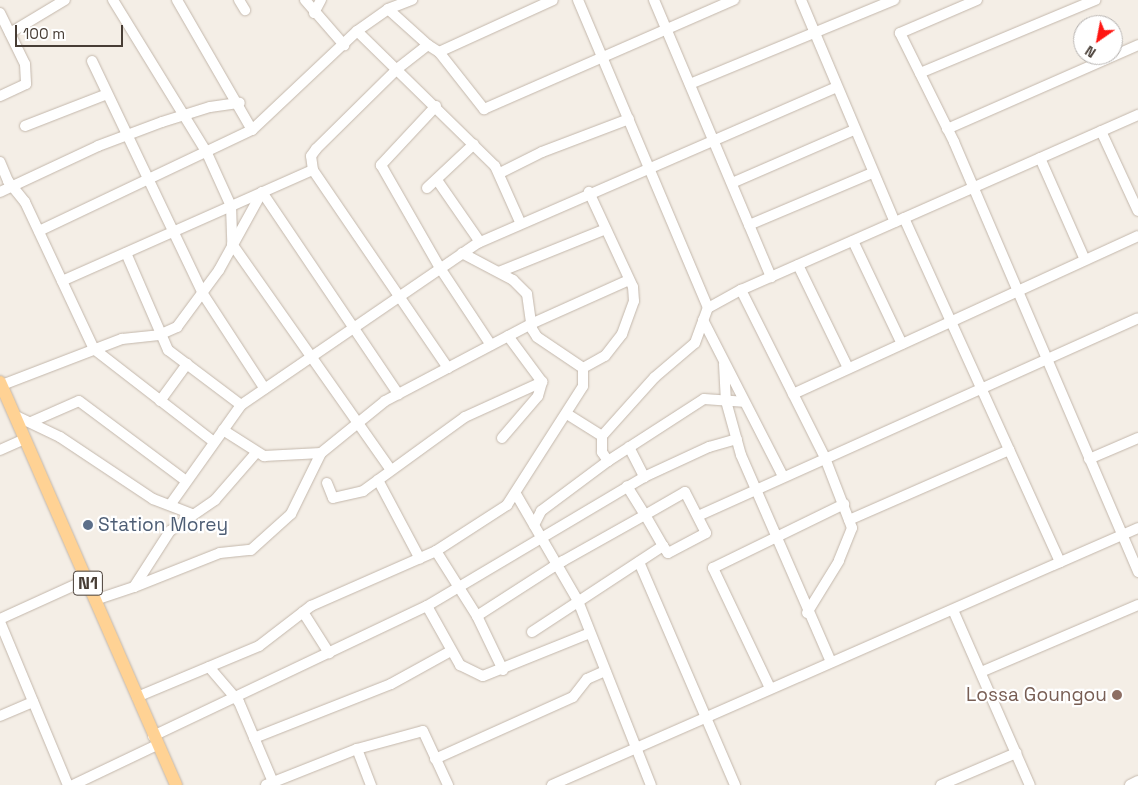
<!DOCTYPE html>
<style>
body{margin:0}
#map{position:relative;width:1138px;height:785px;overflow:hidden;background:#f4eee6;font-family:"Space Grotesk",sans-serif}
div>[style]{position:absolute}
[style*='--x']{left:calc(var(--x)*1px);top:calc(var(--y)*1px);width:calc(var(--w)*1px);rotate:calc(var(--a)*1deg)}
.roads{filter:drop-shadow(0 0 1px #c3b7ab) drop-shadow(0 0 1px #c3b7ab)}
.minor>*{height:10px;margin:-5px;padding:0 5px;transform-origin:5px;border-radius:5px;background:#fff}
.major>*{height:12px;margin:-6px;padding:0 6px;transform-origin:6px;border-radius:6px;background:#ffd294}
.dots>*{width:14px;height:14px;translate:-50% -50%;box-sizing:border-box;border:2px solid #fff;border-radius:50%}
span{translate:-50% -50%;white-space:nowrap;text-align:center;line-height:1.15;-webkit-text-stroke:4.5px #fff;paint-order:stroke}
.shield-label span{padding:1px 4px;background:#fff;border:1px solid;border-radius:4px;-webkit-text-stroke-width:0}
.shield-label{font-size:18px;color:#473d35;font-weight:700}
.service-label{font-size:19px;color:#4e5e75}
.left{translate:0 -50%;text-align:left}
.education-label{font-size:19px;color:#785e54}
.right{translate:-100% -50%;text-align:right}
.north{position:absolute;left:1073px;top:15px;width:50px;height:50px;box-sizing:border-box;background:#fff;border:1px solid #b5b1ae;border-radius:50%;rotate:213deg;font-size:14px;font-weight:700;line-height:20px;text-align:center;color:#473d35}
.north::after{content:'';display:block;margin:auto;width:18px;height:22px;background:#ff1612;clip-path:polygon(50% 0,100% 100%,50% 72%,0 100%)}
.scale{position:absolute;left:15px;top:25px;width:108px;height:22px;box-sizing:border-box;border:2px solid #473d35;border-top:0;padding-left:6px;font-size:15px;line-height:18px;white-space:nowrap;color:#473d35;-webkit-text-stroke:4px #fff;paint-order:stroke}
</style>
<div id="map">
<div class="roads">
<div class="minor">
<i style="--x:113;--y:0;--w:177;--a:58.4"></i>
<i style="--x:206;--y:151;--w:60;--a:65.6"></i>
<i style="--x:231;--y:206;--w:38;--a:88"></i>
<i style="--x:232;--y:244;--w:275;--a:54.9"></i>
<i style="--x:177;--y:0;--w:150;--a:60"></i>
<i style="--x:239;--y:0;--w:12;--a:59"></i>
<i style="--x:305;--y:0;--w:60;--a:49.1"></i>
<i style="--x:578;--y:0;--w:334;--a:67.1"></i>
<i style="--x:654;--y:0;--w:301;--a:67.1"></i>
<i style="--x:801;--y:0;--w:241;--a:67.1"></i>
<i style="--x:977;--y:0;--w:84;--a:156.8"></i>
<i style="--x:900;--y:33;--w:122;--a:63.6"></i>
<i style="--x:954;--y:142;--w:468;--a:66.8"></i>
<i style="--x:388;--y:9;--w:54;--a:42"></i>
<i style="--x:0;--y:13;--w:57;--a:63.9"></i>
<i style="--x:25;--y:64;--w:20;--a:87"></i>
<i style="--x:26;--y:84;--w:29;--a:155"></i>
<i style="--x:314;--y:13;--w:15;--a:-62"></i>
<i style="--x:357;--y:31;--w:193;--a:44.4"></i>
<i style="--x:495;--y:166;--w:61;--a:65.9"></i>
<i style="--x:10;--y:33;--w:64;--a:-31"></i>
<i style="--x:439;--y:52;--w:125;--a:-24.5"></i>
<i style="--x:92;--y:61;--w:258;--a:64.5"></i>
<i style="--x:203;--y:294;--w:113;--a:56.9"></i>
<i style="--x:920;--y:73;--w:190;--a:-22.6"></i>
<i style="--x:690;--y:84;--w:221;--a:-22.4"></i>
<i style="--x:436;--y:106;--w:81;--a:133"></i>
<i style="--x:381;--y:165;--w:119;--a:60.2"></i>
<i style="--x:440;--y:268;--w:92;--a:56.5"></i>
<i style="--x:25;--y:126;--w:88;--a:-21.3"></i>
<i style="--x:947;--y:129;--w:209;--a:-23.7"></i>
<i style="--x:1101;--y:131;--w:88;--a:65.2"></i>
<i style="--x:1040;--y:158;--w:111;--a:66.2"></i>
<i style="--x:0;--y:162;--w:21;--a:67"></i>
<i style="--x:8;--y:181;--w:27;--a:51"></i>
<i style="--x:25;--y:202;--w:162;--a:64.9"></i>
<i style="--x:94;--y:349;--w:152;--a:37.8"></i>
<i style="--x:500;--y:173;--w:47;--a:-26.6"></i>
<i style="--x:542;--y:152;--w:93;--a:-20.8"></i>
<i style="--x:437;--y:180;--w:75;--a:55.3"></i>
<i style="--x:732;--y:183;--w:133;--a:-23.5"></i>
<i style="--x:427;--y:188;--w:64;--a:-43.1"></i>
<i style="--x:0;--y:192;--w:108;--a:-25.1"></i>
<i style="--x:98;--y:146;--w:68;--a:-20.6"></i>
<i style="--x:162;--y:122;--w:50;--a:-17.4"></i>
<i style="--x:210;--y:107;--w:30;--a:-8"></i>
<i style="--x:904;--y:218;--w:378;--a:65.6"></i>
<i style="--x:749;--y:225;--w:134;--a:-22.9"></i>
<i style="--x:39;--y:231;--w:236;--a:-25.4"></i>
<i style="--x:252;--y:130;--w:144;--a:-43.3"></i>
<i style="--x:357;--y:31;--w:38;--a:-35"></i>
<i style="--x:388;--y:9;--w:26;--a:-21"></i>
<i style="--x:853;--y:241;--w:114;--a:64.6"></i>
<i style="--x:126;--y:253;--w:106;--a:66.6"></i>
<i style="--x:168;--y:350;--w:91;--a:37"></i>
<i style="--x:462;--y:253;--w:58;--a:27.9"></i>
<i style="--x:513;--y:280;--w:20;--a:45"></i>
<i style="--x:527;--y:294;--w:35;--a:82"></i>
<i style="--x:532;--y:329;--w:9;--a:58"></i>
<i style="--x:537;--y:337;--w:55;--a:34"></i>
<i style="--x:798;--y:265;--w:114;--a:64.1"></i>
<i style="--x:499;--y:272;--w:115;--a:-21.9"></i>
<i style="--x:62;--y:281;--w:274;--a:-23.9"></i>
<i style="--x:741;--y:290;--w:188;--a:63.4"></i>
<i style="--x:825;--y:458;--w:75;--a:68.9"></i>
<i style="--x:852;--y:528;--w:35;--a:112"></i>
<i style="--x:839;--y:561;--w:61;--a:121.6"></i>
<i style="--x:703;--y:320;--w:175;--a:62.9"></i>
<i style="--x:508;--y:336;--w:57;--a:53.5"></i>
<i style="--x:724;--y:364;--w:37;--a:87"></i>
<i style="--x:726;--y:401;--w:56;--a:74.5"></i>
<i style="--x:741;--y:455;--w:226;--a:66.5"></i>
<i style="--x:448;--y:368;--w:240;--a:-124.3"></i>
<i style="--x:313;--y:170;--w:14;--a:-98"></i>
<i style="--x:311;--y:156;--w:9;--a:-54"></i>
<i style="--x:316;--y:149;--w:114;--a:-44.6"></i>
<i style="--x:397;--y:69;--w:39;--a:-38"></i>
<i style="--x:428;--y:45;--w:13;--a:32"></i>
<i style="--x:439;--y:52;--w:73;--a:51.7"></i>
<i style="--x:484;--y:109;--w:273;--a:-23.6"></i>
<i style="--x:2;--y:385;--w:129;--a:-21"></i>
<i style="--x:122;--y:339;--w:37;--a:-6"></i>
<i style="--x:159;--y:335;--w:20;--a:-24"></i>
<i style="--x:177;--y:327;--w:71;--a:-53.6"></i>
<i style="--x:219;--y:270;--w:89;--a:-61.1"></i>
<i style="--x:262;--y:192;--w:244;--a:56"></i>
<i style="--x:793;--y:394;--w:379;--a:-24.6"></i>
<i style="--x:160;--y:401;--w:46;--a:-53.9"></i>
<i style="--x:567;--y:414;--w:41;--a:32.2"></i>
<i style="--x:14;--y:415;--w:51;--a:25.6"></i>
<i style="--x:60;--y:437;--w:112;--a:33.7"></i>
<i style="--x:153;--y:499;--w:42;--a:21"></i>
<i style="--x:31;--y:422;--w:52;--a:-23.6"></i>
<i style="--x:79;--y:401;--w:132;--a:36.7"></i>
<i style="--x:223;--y:430;--w:49;--a:32.4"></i>
<i style="--x:264;--y:456;--w:57;--a:-3"></i>
<i style="--x:502;--y:438;--w:55;--a:-49.4"></i>
<i style="--x:538;--y:396;--w:15;--a:-74"></i>
<i style="--x:629;--y:447;--w:34;--a:63"></i>
<i style="--x:0;--y:450;--w:27;--a:-24"></i>
<i style="--x:1089;--y:459;--w:53;--a:-23.2"></i>
<i style="--x:608;--y:461;--w:11;--a:-124"></i>
<i style="--x:602;--y:452;--w:16;--a:-90"></i>
<i style="--x:602;--y:436;--w:79;--a:-48.1"></i>
<i style="--x:655;--y:377;--w:52;--a:-40.4"></i>
<i style="--x:695;--y:343;--w:37;--a:-70"></i>
<i style="--x:708;--y:308;--w:38;--a:-29"></i>
<i style="--x:741;--y:290;--w:434;--a:-23.8"></i>
<i style="--x:378;--y:480;--w:89;--a:62"></i>
<i style="--x:327;--y:483;--w:16;--a:68"></i>
<i style="--x:333;--y:498;--w:31;--a:-13"></i>
<i style="--x:363;--y:491;--w:126;--a:-36"></i>
<i style="--x:465;--y:417;--w:85;--a:-24.4"></i>
<i style="--x:516;--y:494;--w:124;--a:59.9"></i>
<i style="--x:578;--y:601;--w:198;--a:68.4"></i>
<i style="--x:170;--y:505;--w:123;--a:-54.6"></i>
<i style="--x:241;--y:405;--w:287;--a:-34.4"></i>
<i style="--x:478;--y:243;--w:391;--a:-23.5"></i>
<i style="--x:698;--y:516;--w:482;--a:-24.2"></i>
<i style="--x:849;--y:520;--w:175;--a:-23.6"></i>
<i style="--x:534;--y:525;--w:16;--a:-63"></i>
<i style="--x:541;--y:511;--w:84;--a:-36.7"></i>
<i style="--x:608;--y:461;--w:114;--a:-32.9"></i>
<i style="--x:704;--y:399;--w:39;--a:4"></i>
<i style="--x:436;--y:551;--w:77;--a:57.8"></i>
<i style="--x:477;--y:616;--w:60;--a:64.3"></i>
<i style="--x:639;--y:562;--w:243;--a:66.7"></i>
<i style="--x:134;--y:587;--w:92;--a:-21.6"></i>
<i style="--x:220;--y:553;--w:31;--a:-6"></i>
<i style="--x:251;--y:550;--w:54;--a:-42"></i>
<i style="--x:291;--y:514;--w:68;--a:-63.8"></i>
<i style="--x:321;--y:453;--w:82;--a:-39.1"></i>
<i style="--x:385;--y:401;--w:165;--a:-27.8"></i>
<i style="--x:531;--y:324;--w:107;--a:-24.2"></i>
<i style="--x:95;--y:600;--w:41;--a:-18.4"></i>
<i style="--x:134;--y:587;--w:67;--a:-57.3"></i>
<i style="--x:170;--y:531;--w:55;--a:-34.6"></i>
<i style="--x:215;--y:500;--w:61;--a:-49"></i>
<i style="--x:427;--y:606;--w:68;--a:60.8"></i>
<i style="--x:460;--y:665;--w:25;--a:26"></i>
<i style="--x:483;--y:676;--w:115;--a:-21.9"></i>
<i style="--x:953;--y:610;--w:191;--a:66.3"></i>
<i style="--x:303;--y:612;--w:49;--a:57.6"></i>
<i style="--x:477;--y:616;--w:90;--a:-32.8"></i>
<i style="--x:553;--y:567;--w:12;--a:-31"></i>
<i style="--x:563;--y:561;--w:94;--a:-29.3"></i>
<i style="--x:645;--y:515;--w:46;--a:-29.9"></i>
<i style="--x:685;--y:492;--w:46;--a:62.9"></i>
<i style="--x:706;--y:533;--w:43;--a:152.2"></i>
<i style="--x:668;--y:553;--w:9;--a:-126"></i>
<i style="--x:663;--y:546;--w:36;--a:-120"></i>
<i style="--x:645;--y:515;--w:34;--a:-122"></i>
<i style="--x:0;--y:619;--w:94;--a:-24.4"></i>
<i style="--x:0;--y:622;--w:177;--a:67.4"></i>
<i style="--x:532;--y:632;--w:157;--a:-33.3"></i>
<i style="--x:209;--y:667;--w:46;--a:49.4"></i>
<i style="--x:239;--y:702;--w:87;--a:67"></i>
<i style="--x:981;--y:672;--w:171;--a:-23.1"></i>
<i style="--x:770;--y:688;--w:133;--a:-115.4"></i>
<i style="--x:713;--y:568;--w:146;--a:-26"></i>
<i style="--x:137;--y:697;--w:132;--a:-22.7"></i>
<i style="--x:259;--y:646;--w:66;--a:-37.6"></i>
<i style="--x:311;--y:606;--w:137;--a:-23.7"></i>
<i style="--x:436;--y:551;--w:85;--a:-32.9"></i>
<i style="--x:507;--y:505;--w:141;--a:-57.4"></i>
<i style="--x:583;--y:386;--w:18;--a:-90"></i>
<i style="--x:583;--y:368;--w:25;--a:-29"></i>
<i style="--x:605;--y:356;--w:28;--a:-52"></i>
<i style="--x:622;--y:334;--w:35;--a:-70"></i>
<i style="--x:634;--y:301;--w:14;--a:-94"></i>
<i style="--x:633;--y:287;--w:105;--a:-114.9"></i>
<i style="--x:0;--y:716;--w:36;--a:-23"></i>
<i style="--x:153;--y:736;--w:303;--a:-25.4"></i>
<i style="--x:427;--y:606;--w:252;--a:-30.7"></i>
<i style="--x:644;--y:477;--w:72;--a:-24.8"></i>
<i style="--x:709;--y:447;--w:29;--a:-16"></i>
<i style="--x:254;--y:738;--w:147;--a:-21.5"></i>
<i style="--x:391;--y:684;--w:68;--a:-28.8"></i>
<i style="--x:357;--y:749;--w:39;--a:69"></i>
<i style="--x:435;--y:759;--w:151;--a:-24.2"></i>
<i style="--x:573;--y:697;--w:23;--a:-52"></i>
<i style="--x:587;--y:679;--w:20;--a:-24"></i>
<i style="--x:73;--y:785;--w:93;--a:-25.5"></i>
<i style="--x:266;--y:785;--w:98;--a:-21.6"></i>
<i style="--x:357;--y:749;--w:68;--a:-15.3"></i>
<i style="--x:423;--y:731;--w:60;--a:65.2"></i>
<i style="--x:552;--y:785;--w:640;--a:-23.68"></i>
<i style="--x:941;--y:785;--w:82;--a:-23.1"></i>
<i style="--x:1130;--y:785;--w:9;--a:-27"></i>
</div>
<div class="major">
<i style="--x:0;--y:382;--w:440;--a:66.4"></i>
</div>
</div>
<div class="dots">
<i style="left:88px;top:525px;background:#5c6f8a"></i>
<i style="left:1117px;top:695px;background:#8d6e63"></i>
</div>
<div class="shield-label">
<span style="left:88px;top:583px">N1</span>
</div>
<div class="service-label">
<span class="left" style="left:98px;top:525px">Station Morey</span>
</div>
<div class="education-label">
<span class="right" style="left:1107px;top:695px">Lossa Goungou</span>
</div>
<div class="north">N</div>
<div class="scale">100 m</div>
</div>
